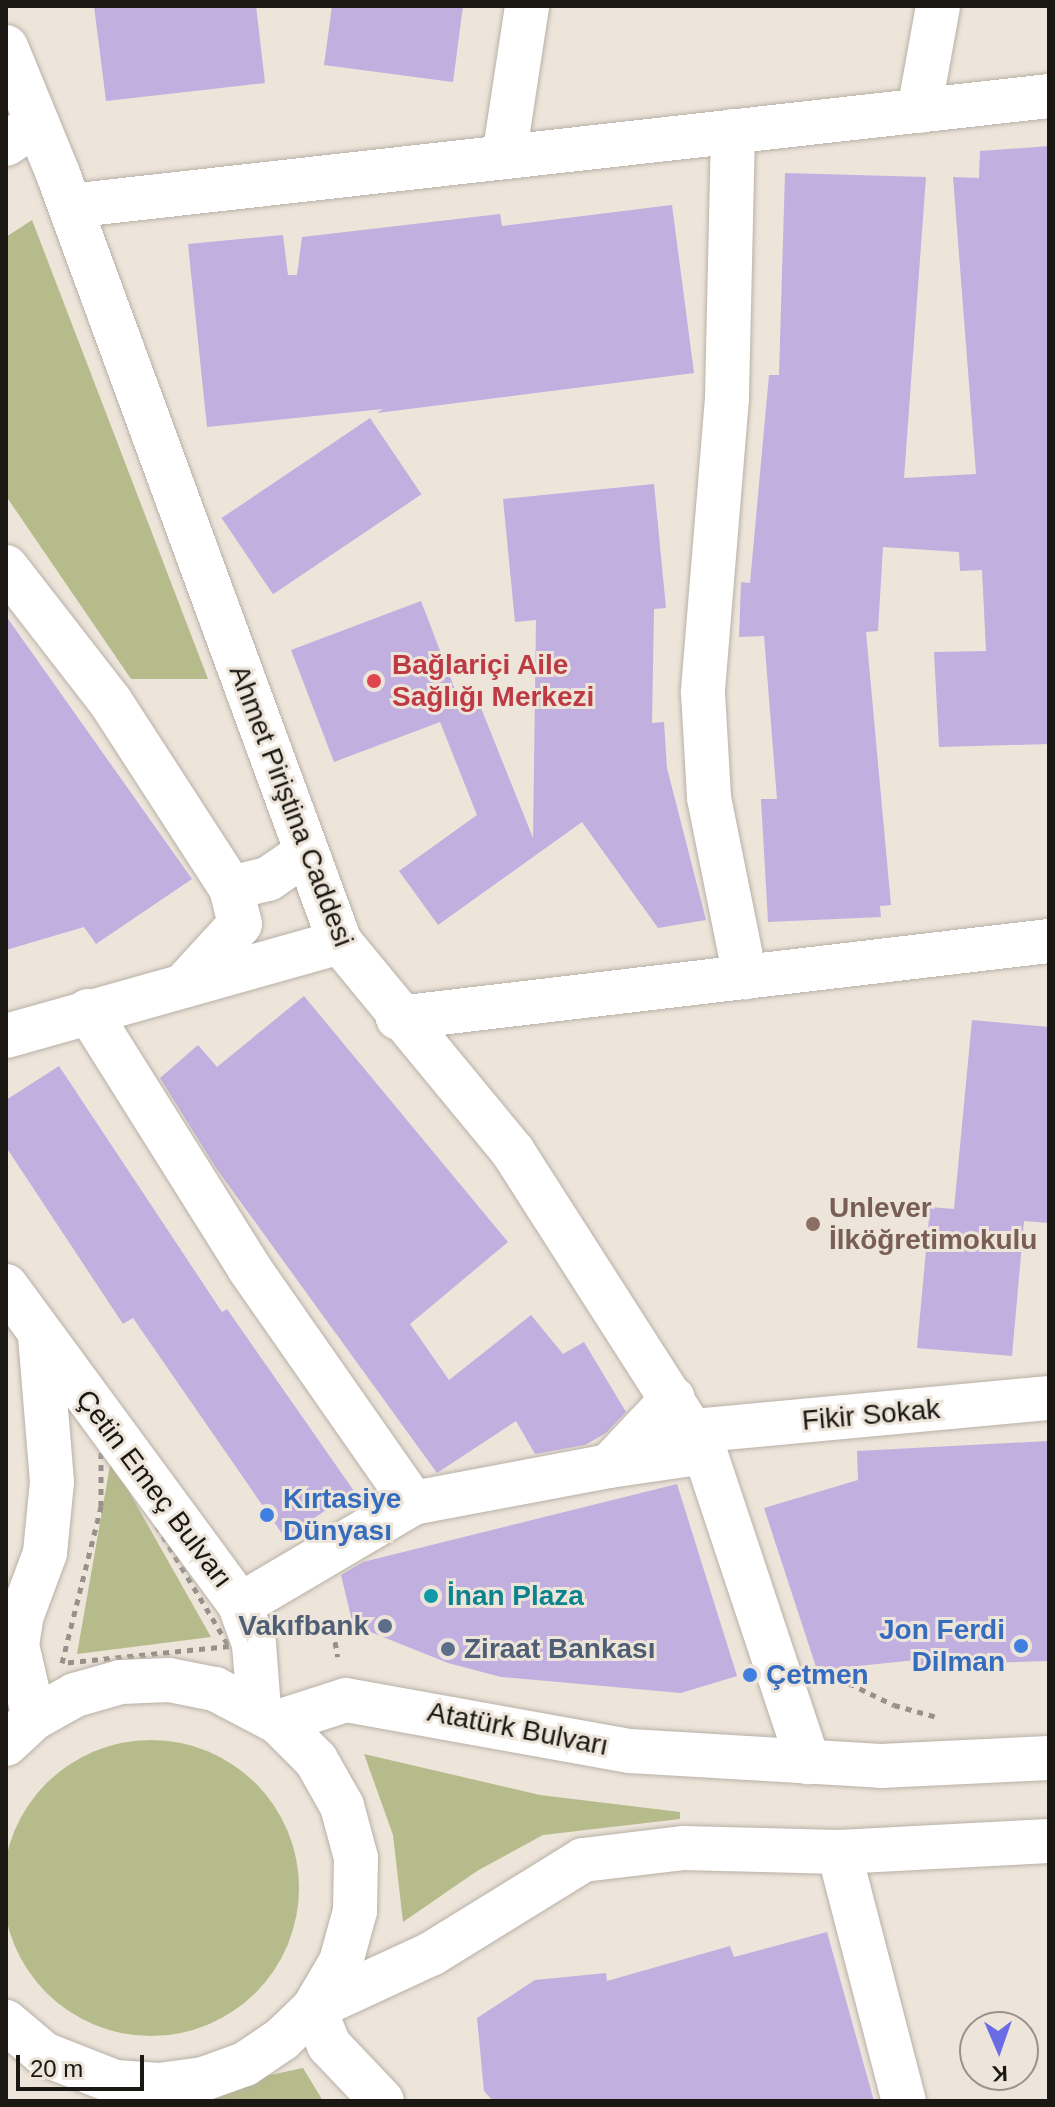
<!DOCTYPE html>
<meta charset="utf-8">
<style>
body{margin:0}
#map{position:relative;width:1055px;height:2107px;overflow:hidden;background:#ede4da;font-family:Arial,sans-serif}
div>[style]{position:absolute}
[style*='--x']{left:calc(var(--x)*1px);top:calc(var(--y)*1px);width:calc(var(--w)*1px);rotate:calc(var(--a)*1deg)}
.green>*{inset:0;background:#b6bb8b}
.round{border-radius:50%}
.building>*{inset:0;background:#c1afe0;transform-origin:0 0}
.path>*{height:5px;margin-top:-2.5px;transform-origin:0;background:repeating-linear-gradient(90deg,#979189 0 6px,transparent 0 12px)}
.roads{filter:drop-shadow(0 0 2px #b8b0a6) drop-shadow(0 0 2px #b8b0a6)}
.minor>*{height:44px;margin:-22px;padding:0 22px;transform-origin:22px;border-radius:22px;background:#fff}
.major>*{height:44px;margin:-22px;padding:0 22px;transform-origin:22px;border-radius:22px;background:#fff}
.dots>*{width:22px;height:22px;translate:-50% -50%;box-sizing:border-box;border:4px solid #ede4da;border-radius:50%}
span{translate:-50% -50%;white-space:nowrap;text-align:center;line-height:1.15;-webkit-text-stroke:6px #ede4da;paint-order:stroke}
.health-label{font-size:28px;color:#be3a42;font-weight:700}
.left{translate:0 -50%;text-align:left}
.street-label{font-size:28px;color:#1b1814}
.education-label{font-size:28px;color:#785e54;font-weight:700}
.shop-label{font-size:28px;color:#366cbe;font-weight:700}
.right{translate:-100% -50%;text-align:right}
.culture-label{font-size:28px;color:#0d838f;font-weight:700}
.service-label{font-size:28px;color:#4e5e75;font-weight:700}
.frame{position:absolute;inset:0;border:8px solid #1b1814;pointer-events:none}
.north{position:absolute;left:959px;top:2011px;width:80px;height:80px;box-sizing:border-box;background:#ede4da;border:2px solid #99928b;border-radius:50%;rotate:178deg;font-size:22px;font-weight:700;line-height:32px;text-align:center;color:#1b1814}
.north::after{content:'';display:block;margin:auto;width:28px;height:36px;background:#6a6ce6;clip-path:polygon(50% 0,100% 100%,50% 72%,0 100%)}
.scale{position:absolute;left:16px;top:2055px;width:128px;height:36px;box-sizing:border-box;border:4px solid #1b1814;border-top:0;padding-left:10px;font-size:24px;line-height:28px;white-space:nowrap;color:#1b1814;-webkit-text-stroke:6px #ede4da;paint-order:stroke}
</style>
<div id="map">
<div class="green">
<i style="clip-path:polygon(32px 220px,208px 679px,131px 679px,6px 496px,6px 237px)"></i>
<i style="clip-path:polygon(111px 1460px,211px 1637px,77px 1654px)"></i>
<i class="round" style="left:3px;top:1740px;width:296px;height:296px"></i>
<i style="clip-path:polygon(364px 1754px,540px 1795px,680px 1812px,680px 1819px,543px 1835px,477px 1871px,403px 1922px,393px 1835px)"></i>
<i style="clip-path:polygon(303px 2068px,323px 2101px,149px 2101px)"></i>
</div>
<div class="building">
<i style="clip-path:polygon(94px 6px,256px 6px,265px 83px,106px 101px)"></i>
<i style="clip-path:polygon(332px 6px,463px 6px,453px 82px,324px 65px)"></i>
<i style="clip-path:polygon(1049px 146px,1049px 744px,939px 747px,934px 652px,986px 651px,982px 570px,960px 571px,959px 552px,883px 547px,878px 631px,866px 632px,891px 905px,880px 906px,881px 917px,768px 922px,761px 799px,777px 799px,764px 636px,739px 637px,741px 582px,750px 583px,769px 375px,779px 375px,785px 173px,926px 177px,904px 478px,976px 474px,953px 177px,979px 178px,980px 151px)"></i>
<i style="clip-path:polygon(672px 205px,694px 373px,377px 413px,383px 409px,207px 427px,188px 244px,283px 235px,288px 275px,297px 275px,302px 237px,500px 214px,502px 226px)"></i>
<i style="left:370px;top:418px;width:92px;height:179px;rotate:56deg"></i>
<i style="clip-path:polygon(654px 484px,666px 608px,654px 609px,652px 723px,664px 722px,667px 768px,706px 920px,658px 928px,582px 822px,438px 925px,399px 871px,477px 815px,440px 722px,334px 762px,291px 650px,421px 601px,459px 700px,475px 693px,533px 838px,536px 620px,515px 622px,503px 499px)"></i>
<i style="clip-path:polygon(6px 616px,192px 879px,96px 944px,84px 927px,6px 950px)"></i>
<i style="clip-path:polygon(304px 996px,508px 1242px,410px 1324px,449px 1380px,531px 1315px,563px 1354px,584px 1342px,626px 1412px,606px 1433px,585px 1445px,535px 1454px,516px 1421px,437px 1473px,216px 1168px,160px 1078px,198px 1045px,217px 1067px)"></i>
<i style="clip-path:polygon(972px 1020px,1049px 1027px,1049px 1223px,1024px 1221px,1012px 1356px,917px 1348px,930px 1207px,954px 1209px)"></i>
<i style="clip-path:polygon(59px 1066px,222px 1312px,227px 1309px,354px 1491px,285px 1538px,133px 1318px,123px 1324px,6px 1147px,6px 1100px)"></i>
<i style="clip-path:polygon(1049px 1441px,1049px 1661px,918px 1665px,917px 1660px,817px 1670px,764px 1508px,858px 1480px,857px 1451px)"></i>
<i style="clip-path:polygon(677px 1484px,737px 1676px,681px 1693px,501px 1677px,448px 1663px,353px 1625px,341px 1575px,363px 1562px)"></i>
<i style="clip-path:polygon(827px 1932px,874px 2101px,493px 2101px,484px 2091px,477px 2018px,535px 1980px,606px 1973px,607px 1981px,730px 1946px,734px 1957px)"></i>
</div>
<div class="path">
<i style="--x:101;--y:1433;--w:249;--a:59"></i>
<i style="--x:229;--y:1646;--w:168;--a:174.2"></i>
<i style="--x:62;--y:1663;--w:162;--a:-76"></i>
<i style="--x:101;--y:1506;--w:73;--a:-90"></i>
<i style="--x:333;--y:1630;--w:27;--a:80"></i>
<i style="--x:838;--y:1678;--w:62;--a:25.7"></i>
<i style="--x:894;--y:1705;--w:45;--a:15.6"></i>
</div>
<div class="roads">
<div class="minor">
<i style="--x:6;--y:47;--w:137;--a:67.7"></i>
<i style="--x:58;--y:174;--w:818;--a:69.84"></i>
<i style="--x:340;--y:942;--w:272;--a:50.5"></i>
<i style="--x:513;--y:1152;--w:356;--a:57.4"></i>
<i style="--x:705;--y:1452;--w:327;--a:71.6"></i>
<i style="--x:919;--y:111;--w:107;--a:-79.7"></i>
<i style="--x:733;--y:131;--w:267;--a:91.3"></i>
<i style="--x:727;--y:398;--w:296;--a:94.7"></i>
<i style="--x:703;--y:693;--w:105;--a:86.7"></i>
<i style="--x:709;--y:798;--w:183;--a:78.6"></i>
<i style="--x:6;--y:144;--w:37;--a:-34"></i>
<i style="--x:504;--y:157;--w:153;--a:-81.3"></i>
<i style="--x:70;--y:206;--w:985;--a:-6.41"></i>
<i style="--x:6;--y:567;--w:170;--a:52.2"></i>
<i style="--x:110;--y:701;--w:223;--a:57.1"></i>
<i style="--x:231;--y:888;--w:38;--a:-14"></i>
<i style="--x:268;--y:879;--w:46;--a:-34.4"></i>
<i style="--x:185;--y:984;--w:81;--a:-47.5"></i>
<i style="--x:240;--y:924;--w:37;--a:-104"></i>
<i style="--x:88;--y:1011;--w:303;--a:57.9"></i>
<i style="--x:249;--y:1268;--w:287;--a:55.1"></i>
<i style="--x:398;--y:1018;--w:656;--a:-6.75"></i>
<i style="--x:6;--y:1036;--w:347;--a:-15.7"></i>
<i style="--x:692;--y:1431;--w:359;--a:-5.3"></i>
<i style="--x:609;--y:1466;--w:97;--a:-8.3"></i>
<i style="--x:240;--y:1605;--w:201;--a:-30.5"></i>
<i style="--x:413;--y:1503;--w:199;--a:-10.7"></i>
<i style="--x:609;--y:1466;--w:93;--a:-46.7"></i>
<i style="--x:839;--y:1852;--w:257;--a:75.4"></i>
</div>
<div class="major">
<i style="--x:6;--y:1286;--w:396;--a:53.7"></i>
<i style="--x:240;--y:1605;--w:41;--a:70.3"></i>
<i style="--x:254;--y:1644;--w:65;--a:85.6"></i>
<i style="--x:34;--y:1718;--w:75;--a:-103.1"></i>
<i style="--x:17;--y:1645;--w:30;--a:-81"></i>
<i style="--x:22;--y:1615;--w:66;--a:-69.6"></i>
<i style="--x:45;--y:1553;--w:71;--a:-84.4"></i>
<i style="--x:52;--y:1482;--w:145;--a:-94.7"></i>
<i style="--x:278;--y:1722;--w:71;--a:-17.9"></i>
<i style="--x:346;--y:1700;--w:289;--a:10.2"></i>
<i style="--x:630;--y:1751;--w:251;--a:3.4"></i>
<i style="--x:881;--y:1766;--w:168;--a:-2.7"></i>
<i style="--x:6;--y:1744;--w:38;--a:-43"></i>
<i style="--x:34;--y:1718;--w:47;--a:-29.3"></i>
<i style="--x:75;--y:1695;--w:48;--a:-15.8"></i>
<i style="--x:121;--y:1682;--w:48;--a:-2.4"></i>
<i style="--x:169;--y:1680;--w:47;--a:11.1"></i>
<i style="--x:215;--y:1689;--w:71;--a:27.6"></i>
<i style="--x:278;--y:1722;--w:54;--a:45"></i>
<i style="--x:316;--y:1760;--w:53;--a:60.5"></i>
<i style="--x:342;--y:1806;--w:54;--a:74.9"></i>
<i style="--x:356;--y:1858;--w:53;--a:91.1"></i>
<i style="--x:355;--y:1911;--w:53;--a:105.4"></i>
<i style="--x:341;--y:1962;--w:53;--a:120.4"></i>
<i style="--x:314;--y:2008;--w:45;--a:135.9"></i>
<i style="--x:282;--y:2039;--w:45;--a:146"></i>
<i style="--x:245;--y:2064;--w:45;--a:160.3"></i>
<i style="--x:203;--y:2079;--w:44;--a:172.2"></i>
<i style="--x:159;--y:2085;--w:44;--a:-176.1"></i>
<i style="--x:115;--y:2082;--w:76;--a:-158.5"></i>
<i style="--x:44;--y:2054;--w:50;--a:-139.9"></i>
<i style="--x:314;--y:2008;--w:129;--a:-24.8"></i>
<i style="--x:431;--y:1954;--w:179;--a:-31.7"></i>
<i style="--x:583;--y:1860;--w:102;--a:-6.8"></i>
<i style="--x:684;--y:1848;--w:155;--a:1.5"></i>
<i style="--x:839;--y:1852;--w:210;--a:-3"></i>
<i style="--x:314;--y:2008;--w:40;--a:68"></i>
<i style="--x:329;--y:2045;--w:77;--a:46.6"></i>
</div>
</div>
<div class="dots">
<i style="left:374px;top:681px;background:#e0444e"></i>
<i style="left:813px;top:1224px;background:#8d6e63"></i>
<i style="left:267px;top:1515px;background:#3f7fe0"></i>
<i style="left:431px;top:1596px;background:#0f9aa8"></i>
<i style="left:385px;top:1626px;background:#5c6f8a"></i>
<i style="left:1021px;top:1646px;background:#3f7fe0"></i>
<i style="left:448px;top:1649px;background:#5c6f8a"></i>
<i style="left:750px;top:1675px;background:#3f7fe0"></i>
</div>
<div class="health-label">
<span class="left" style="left:392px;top:681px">Bağlariçi Aile<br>Sağlığı Merkezi</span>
</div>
<div class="street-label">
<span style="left:291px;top:806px;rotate:69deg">Ahmet Piriştina Caddesi</span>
<span style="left:871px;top:1415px;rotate:-5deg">Fikir Sokak</span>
<span style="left:154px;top:1489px;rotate:53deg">Çetin Emeç Bulvarı</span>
<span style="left:518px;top:1729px;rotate:11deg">Atatürk Bulvarı</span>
</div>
<div class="education-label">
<span class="left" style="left:829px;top:1224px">Unlever<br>İlköğretimokulu</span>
</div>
<div class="shop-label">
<span class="left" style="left:283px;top:1515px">Kırtasiye<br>Dünyası</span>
<span class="right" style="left:1005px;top:1646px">Jon Ferdi<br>Dilman</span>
<span class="left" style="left:766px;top:1675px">Çetmen</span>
</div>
<div class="culture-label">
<span class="left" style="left:447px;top:1596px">İnan Plaza</span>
</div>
<div class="service-label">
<span class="right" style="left:369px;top:1626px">Vakıfbank</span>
<span class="left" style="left:464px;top:1649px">Ziraat Bankası</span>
</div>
<div class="frame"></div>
<div class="north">K</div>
<div class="scale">20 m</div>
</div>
